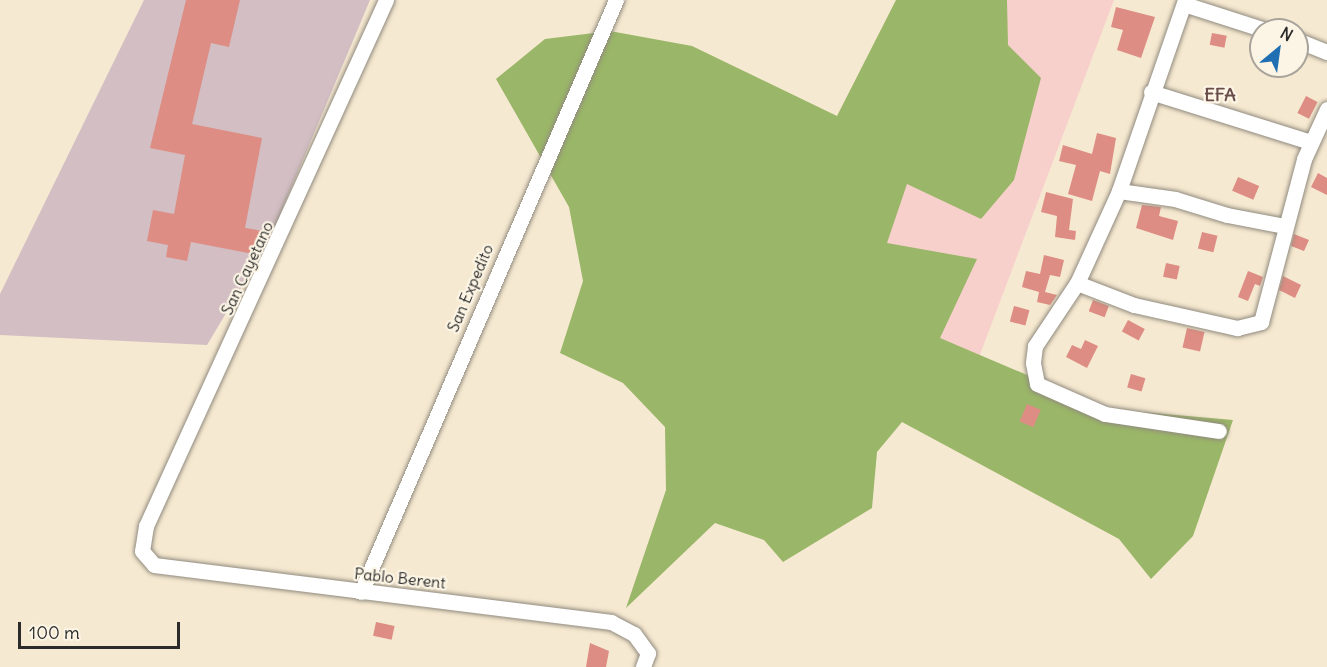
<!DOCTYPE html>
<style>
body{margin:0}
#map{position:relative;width:1327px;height:667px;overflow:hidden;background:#f6e9d1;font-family:Delius,sans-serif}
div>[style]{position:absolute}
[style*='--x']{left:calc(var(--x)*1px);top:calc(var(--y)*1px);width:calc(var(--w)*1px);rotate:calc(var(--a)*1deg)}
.built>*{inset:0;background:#f7d0cc}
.industrial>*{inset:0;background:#d2bec3}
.forest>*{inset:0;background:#9ab668}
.building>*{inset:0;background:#dd8d83;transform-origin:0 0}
.roads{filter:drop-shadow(0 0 2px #908a7e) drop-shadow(0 0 2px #908a7e)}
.minor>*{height:15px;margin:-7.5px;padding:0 7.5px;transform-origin:7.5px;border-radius:7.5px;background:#fff}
span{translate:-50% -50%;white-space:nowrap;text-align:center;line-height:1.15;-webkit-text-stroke:4.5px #fcf5e5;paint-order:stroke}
.street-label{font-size:16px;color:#2b2b2b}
.neighbourhood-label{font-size:18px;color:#694d4a;font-weight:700}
.north{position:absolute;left:1249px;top:18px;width:60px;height:60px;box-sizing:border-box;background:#fcf5e5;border:2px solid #a8a49b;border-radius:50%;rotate:29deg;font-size:16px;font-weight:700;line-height:24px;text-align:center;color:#2b2b2b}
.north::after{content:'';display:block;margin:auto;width:21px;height:27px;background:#1f6fb2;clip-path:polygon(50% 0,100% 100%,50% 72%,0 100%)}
.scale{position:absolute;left:18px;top:622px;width:162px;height:27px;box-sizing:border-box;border:3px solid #2b2b2b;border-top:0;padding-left:8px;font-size:18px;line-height:21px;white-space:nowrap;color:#2b2b2b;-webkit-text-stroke:4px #fcf5e5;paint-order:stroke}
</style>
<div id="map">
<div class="built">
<i style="clip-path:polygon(907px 0,1114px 0,976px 365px,785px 281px)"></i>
</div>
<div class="industrial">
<i style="clip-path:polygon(144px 0,370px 0,268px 243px,207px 345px,0 335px,0 294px)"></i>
</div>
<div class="forest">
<i style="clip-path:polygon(896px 0,1007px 0,1008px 45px,1041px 78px,1014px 180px,981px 219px,907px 184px,887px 243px,977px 259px,940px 338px,1107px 409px,1233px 420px,1193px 536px,1151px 579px,1119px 539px,902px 422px,877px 452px,872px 508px,783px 562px,764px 540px,715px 523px,626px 608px,666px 490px,665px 427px,623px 383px,560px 353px,583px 281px,569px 207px,496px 79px,545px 39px,610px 31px,692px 46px,837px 116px)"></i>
</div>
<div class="building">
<i style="clip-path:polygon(186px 0,240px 0,229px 47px,211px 43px,192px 124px,262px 138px,245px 228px,263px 231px,258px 255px,191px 242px,187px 261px,166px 257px,168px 245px,147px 241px,153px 210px,174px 214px,185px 155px,150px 148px)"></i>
<i style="clip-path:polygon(1116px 7px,1155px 17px,1141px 58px,1117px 50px,1123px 30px,1111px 27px)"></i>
<i style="left:1212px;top:33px;width:15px;height:12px;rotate:11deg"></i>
<i style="left:1306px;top:96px;width:13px;height:19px;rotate:27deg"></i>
<i style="clip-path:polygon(1097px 133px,1116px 138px,1110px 174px,1100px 171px,1092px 201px,1068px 194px,1076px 165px,1059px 161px,1063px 145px,1092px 154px)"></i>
<i style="clip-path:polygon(1318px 173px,1327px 178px,1327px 195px,1311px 187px)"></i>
<i style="left:1238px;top:177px;width:23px;height:15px;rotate:23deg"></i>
<i style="clip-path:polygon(1046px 192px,1073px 199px,1069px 230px,1076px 231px,1075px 240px,1055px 237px,1057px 216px,1041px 212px)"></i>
<i style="clip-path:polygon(1142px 205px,1161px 207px,1159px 216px,1178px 221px,1173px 240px,1136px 228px)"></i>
<i style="left:1202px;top:232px;width:16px;height:17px;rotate:14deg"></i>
<i style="clip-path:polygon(1294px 234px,1309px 240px,1304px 251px,1291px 246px)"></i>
<i style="clip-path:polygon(1044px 255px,1064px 260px,1060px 277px,1050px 275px,1045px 292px,1057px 295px,1050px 305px,1037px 302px,1039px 292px,1022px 287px,1026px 271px,1040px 274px)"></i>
<i style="left:1166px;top:263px;width:14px;height:14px;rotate:12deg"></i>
<i style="clip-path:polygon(1248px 271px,1263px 277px,1260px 286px,1255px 284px,1248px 301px,1238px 297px)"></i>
<i style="clip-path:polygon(1283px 276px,1301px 285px,1295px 298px,1279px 290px)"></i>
<i style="left:1093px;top:300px;width:17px;height:12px;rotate:21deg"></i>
<i style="left:1014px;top:306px;width:16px;height:16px;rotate:15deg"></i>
<i style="left:1128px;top:320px;width:19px;height:13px;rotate:28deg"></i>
<i style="left:1187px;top:328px;width:18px;height:20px;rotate:13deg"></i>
<i style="clip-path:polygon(1085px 340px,1098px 346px,1087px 368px,1066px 357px,1072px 345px,1081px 349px)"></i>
<i style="left:1131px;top:374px;width:15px;height:14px;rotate:16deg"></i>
<i style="left:1027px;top:404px;width:15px;height:19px;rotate:23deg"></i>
<i style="left:376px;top:622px;width:19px;height:14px;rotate:12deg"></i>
<i style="clip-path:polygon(590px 643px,609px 651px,606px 667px,586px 667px)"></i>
</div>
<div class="roads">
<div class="minor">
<i style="--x:386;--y:0;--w:578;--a:114.53"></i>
<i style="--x:146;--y:526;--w:25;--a:99"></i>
<i style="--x:142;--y:551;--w:18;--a:49"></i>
<i style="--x:154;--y:565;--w:461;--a:7.1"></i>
<i style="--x:611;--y:622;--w:26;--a:28"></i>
<i style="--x:634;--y:634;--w:24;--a:54"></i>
<i style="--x:648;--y:653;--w:15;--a:110"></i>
<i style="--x:1185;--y:0;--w:202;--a:109.1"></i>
<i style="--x:1119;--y:191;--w:101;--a:114.5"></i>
<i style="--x:1077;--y:283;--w:76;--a:123.7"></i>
<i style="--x:1035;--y:346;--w:17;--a:97"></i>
<i style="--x:1033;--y:363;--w:21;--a:79"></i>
<i style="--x:1037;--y:384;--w:74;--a:23.8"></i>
<i style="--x:1105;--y:414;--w:115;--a:8.5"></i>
<i style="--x:1184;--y:4;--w:85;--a:17.8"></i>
<i style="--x:1297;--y:40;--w:32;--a:22"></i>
<i style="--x:1151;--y:92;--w:168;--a:17.4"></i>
<i style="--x:1119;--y:191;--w:57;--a:8.1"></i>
<i style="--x:1175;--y:199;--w:54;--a:17.1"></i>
<i style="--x:1227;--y:215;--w:58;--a:10.9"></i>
<i style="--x:1077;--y:283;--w:61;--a:21.1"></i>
<i style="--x:1134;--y:305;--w:106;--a:12.6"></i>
<i style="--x:1237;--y:328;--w:25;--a:-14"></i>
<i style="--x:1261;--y:322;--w:169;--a:-75.2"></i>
<i style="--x:1304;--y:159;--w:55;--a:-65.3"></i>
<i style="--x:361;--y:592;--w:645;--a:-66.7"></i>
</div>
</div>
<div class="street-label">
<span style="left:247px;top:268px;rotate:-65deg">San Cayetano</span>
<span style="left:470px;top:288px;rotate:-67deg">San Expedito</span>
<span style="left:400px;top:578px;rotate:6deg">Pablo Berent</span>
</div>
<div class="neighbourhood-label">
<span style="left:1220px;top:95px">EFA</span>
</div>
<div class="north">N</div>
<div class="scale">100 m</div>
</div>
